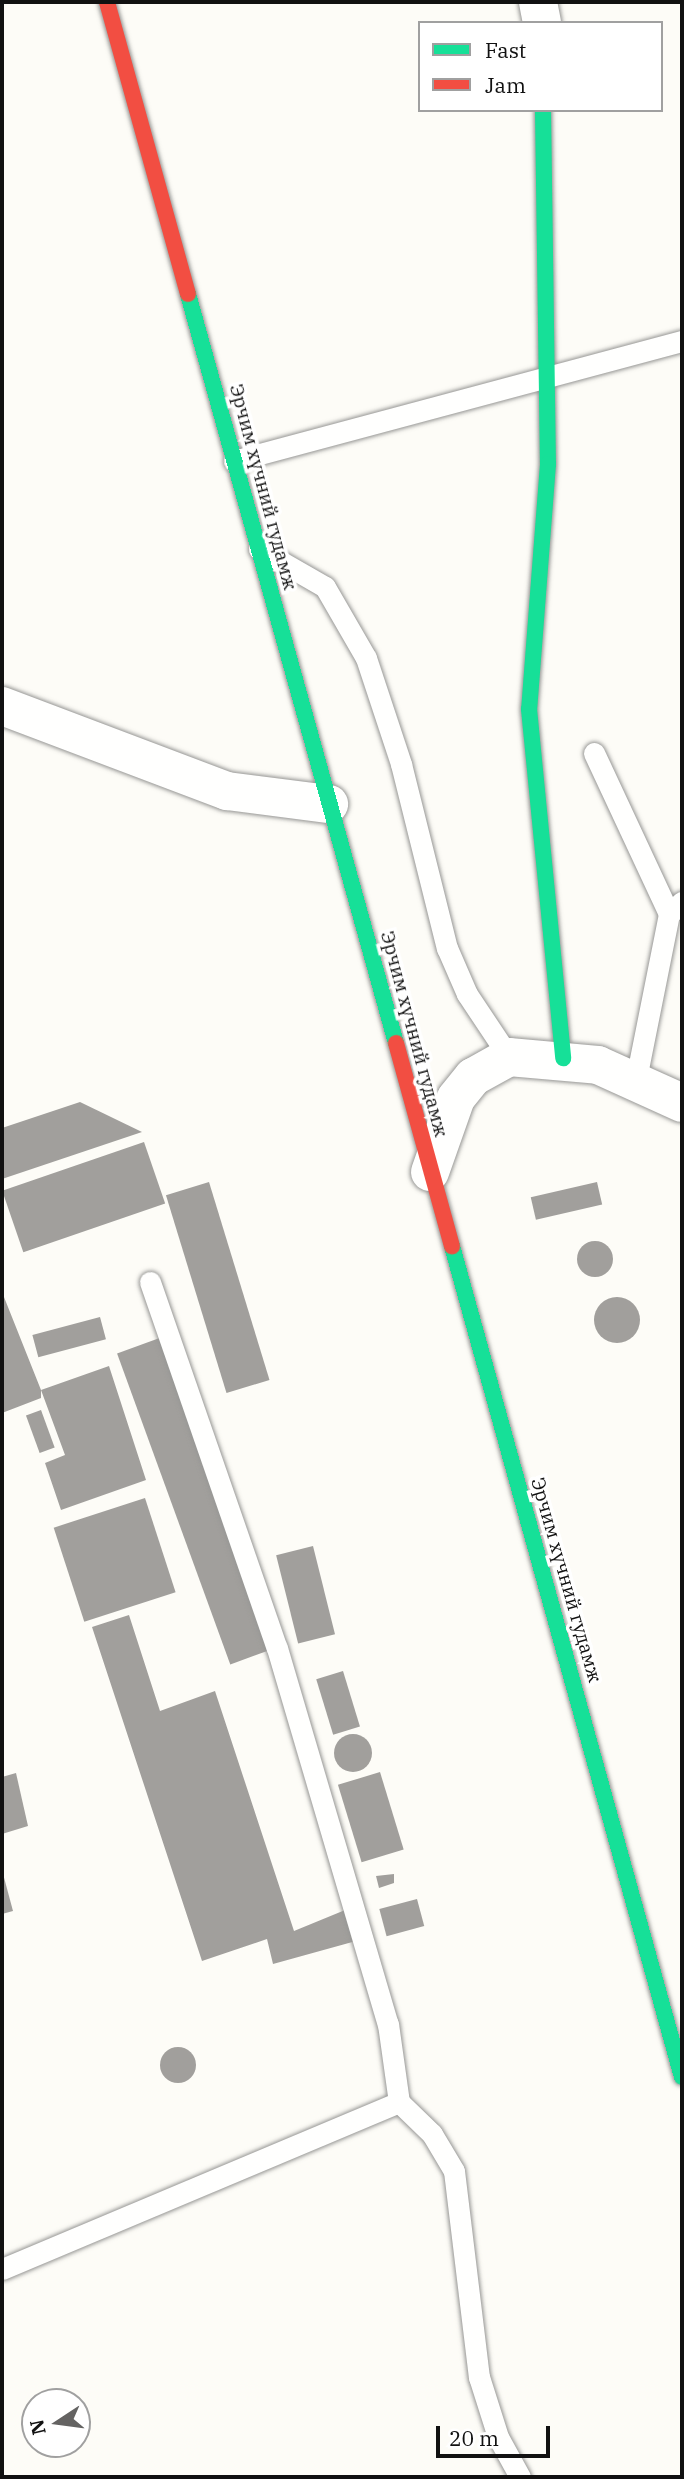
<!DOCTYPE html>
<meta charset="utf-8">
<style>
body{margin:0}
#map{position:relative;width:684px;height:2479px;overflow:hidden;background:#fdfcf7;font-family:"IBM Plex Serif",serif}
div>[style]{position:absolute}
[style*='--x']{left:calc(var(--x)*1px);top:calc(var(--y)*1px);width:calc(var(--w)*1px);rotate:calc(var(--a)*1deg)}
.building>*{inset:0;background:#a19f9c;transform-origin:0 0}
.round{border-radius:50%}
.roads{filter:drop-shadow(0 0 2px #979795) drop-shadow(0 0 2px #979795)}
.lane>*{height:21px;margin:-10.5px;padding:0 10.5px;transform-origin:10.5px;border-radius:10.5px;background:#fffffe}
.street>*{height:38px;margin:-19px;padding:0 19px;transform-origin:19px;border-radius:19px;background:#fffffe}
.fast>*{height:16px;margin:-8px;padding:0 8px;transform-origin:8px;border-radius:8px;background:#16e098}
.jam>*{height:16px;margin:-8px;padding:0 8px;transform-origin:8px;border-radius:8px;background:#f24e42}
span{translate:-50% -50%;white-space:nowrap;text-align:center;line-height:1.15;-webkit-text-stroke:7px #fff;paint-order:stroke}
.street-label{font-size:19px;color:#111}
.frame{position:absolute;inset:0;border:4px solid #111;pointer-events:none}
.legend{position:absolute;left:418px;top:21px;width:245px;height:91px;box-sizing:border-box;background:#fff;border:2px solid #a0a0a0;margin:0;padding:9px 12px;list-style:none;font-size:21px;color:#111}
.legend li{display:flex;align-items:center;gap:14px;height:35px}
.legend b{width:35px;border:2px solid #a0a0a0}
.north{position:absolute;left:21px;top:2388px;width:70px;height:70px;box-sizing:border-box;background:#fff;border:2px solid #a0a0a0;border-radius:50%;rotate:257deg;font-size:19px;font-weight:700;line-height:28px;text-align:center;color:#111}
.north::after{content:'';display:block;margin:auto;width:24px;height:32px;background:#646362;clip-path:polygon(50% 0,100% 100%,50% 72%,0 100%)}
.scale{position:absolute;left:436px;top:2426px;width:114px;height:32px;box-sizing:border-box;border:4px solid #111;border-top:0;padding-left:9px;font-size:21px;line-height:24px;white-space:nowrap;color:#111;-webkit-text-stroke:5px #fff;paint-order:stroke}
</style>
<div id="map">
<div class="building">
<i style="clip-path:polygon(80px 1102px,142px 1132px,2px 1179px,2px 1128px)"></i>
<i style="left:144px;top:1142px;width:65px;height:150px;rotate:71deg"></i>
<i style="left:209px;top:1182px;width:207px;height:45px;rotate:73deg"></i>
<i style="left:597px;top:1182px;width:23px;height:68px;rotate:77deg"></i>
<i class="round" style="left:577px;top:1241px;width:36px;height:36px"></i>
<i style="clip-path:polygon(2px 1292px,41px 1390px,109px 1366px,146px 1480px,61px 1510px,45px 1463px,65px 1455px,41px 1390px,41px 1398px,2px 1413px)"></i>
<i class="round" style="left:594px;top:1297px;width:46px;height:46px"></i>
<i style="left:100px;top:1317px;width:23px;height:70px;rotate:75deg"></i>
<i style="left:165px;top:1336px;width:331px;height:51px;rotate:70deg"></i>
<i style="left:41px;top:1410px;width:40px;height:16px;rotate:70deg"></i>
<i style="left:145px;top:1498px;width:99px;height:96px;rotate:72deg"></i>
<i style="left:313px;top:1546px;width:91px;height:38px;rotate:76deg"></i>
<i style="clip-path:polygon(129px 1615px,160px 1711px,215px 1691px,294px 1931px,350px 1908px,356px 1941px,273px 1964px,267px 1939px,202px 1961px,92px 1627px)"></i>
<i style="left:343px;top:1671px;width:58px;height:28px;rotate:73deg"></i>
<i class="round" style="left:334px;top:1734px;width:38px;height:38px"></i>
<i style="left:380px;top:1772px;width:81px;height:44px;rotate:73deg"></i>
<i style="clip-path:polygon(16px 1773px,28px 1826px,2px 1834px,2px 1777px)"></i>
<i style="clip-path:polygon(2px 1870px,13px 1911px,2px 1914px)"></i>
<i style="clip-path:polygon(394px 1874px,394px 1883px,379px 1888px,376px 1876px)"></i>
<i style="left:417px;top:1899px;width:28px;height:39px;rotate:75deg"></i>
<i class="round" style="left:160px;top:2047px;width:36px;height:36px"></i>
</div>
<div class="roads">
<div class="lane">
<i style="--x:234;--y:461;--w:464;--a:-15"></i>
<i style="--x:259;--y:549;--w:76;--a:29.9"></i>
<i style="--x:325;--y:587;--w:82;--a:60"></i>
<i style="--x:366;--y:658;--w:112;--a:71.7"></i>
<i style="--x:401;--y:764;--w:190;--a:76"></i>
<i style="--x:447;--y:948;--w:50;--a:66.5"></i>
<i style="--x:467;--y:994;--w:76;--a:56.3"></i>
<i style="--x:594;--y:753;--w:178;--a:65"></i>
<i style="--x:636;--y:1079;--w:168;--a:-78.7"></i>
<i style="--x:669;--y:914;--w:18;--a:-43"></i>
<i style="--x:150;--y:1282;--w:387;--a:70.9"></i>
<i style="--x:277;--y:1648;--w:392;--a:73.6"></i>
<i style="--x:388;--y:2024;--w:79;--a:82"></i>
<i style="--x:399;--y:2102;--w:46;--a:44.1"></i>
<i style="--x:432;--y:2134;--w:43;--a:59.3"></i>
<i style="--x:454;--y:2171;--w:208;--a:83.1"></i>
<i style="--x:479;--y:2377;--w:63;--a:72.4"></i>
<i style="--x:498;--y:2437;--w:46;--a:61.2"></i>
<i style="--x:2;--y:2269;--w:431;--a:-22.8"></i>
</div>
<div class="street">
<i style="--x:538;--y:2;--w:21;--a:79"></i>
<i style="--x:2;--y:706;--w:241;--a:20.7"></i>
<i style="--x:227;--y:791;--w:103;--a:7.3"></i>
<i style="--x:430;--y:1172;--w:78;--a:-70.6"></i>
<i style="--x:456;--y:1098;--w:27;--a:-51"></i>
<i style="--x:473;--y:1077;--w:41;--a:-29.1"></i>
<i style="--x:509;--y:1057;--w:89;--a:5.1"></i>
<i style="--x:598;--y:1065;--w:92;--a:24.3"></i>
</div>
<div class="fast">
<i style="--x:543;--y:110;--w:354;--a:89.2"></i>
<i style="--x:548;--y:464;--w:246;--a:94.4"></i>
<i style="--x:529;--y:709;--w:351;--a:84.4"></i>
<i style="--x:188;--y:294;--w:777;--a:74.48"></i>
<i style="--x:452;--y:1246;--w:862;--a:74.53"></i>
</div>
<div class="jam">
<i style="--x:107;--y:2;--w:303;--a:74.5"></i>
<i style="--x:396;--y:1043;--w:211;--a:74.6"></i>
</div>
</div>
<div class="street-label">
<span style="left:263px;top:487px;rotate:75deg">Эрчим хүчний гудамж</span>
<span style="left:414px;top:1034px;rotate:75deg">Эрчим хүчний гудамж</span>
<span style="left:566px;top:1580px;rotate:74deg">Эрчим хүчний гудамж</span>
</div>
<div class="frame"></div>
<ul class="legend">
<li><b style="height:9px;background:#16e098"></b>Fast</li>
<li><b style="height:9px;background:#f24e42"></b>Jam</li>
</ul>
<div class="north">N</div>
<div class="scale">20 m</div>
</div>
